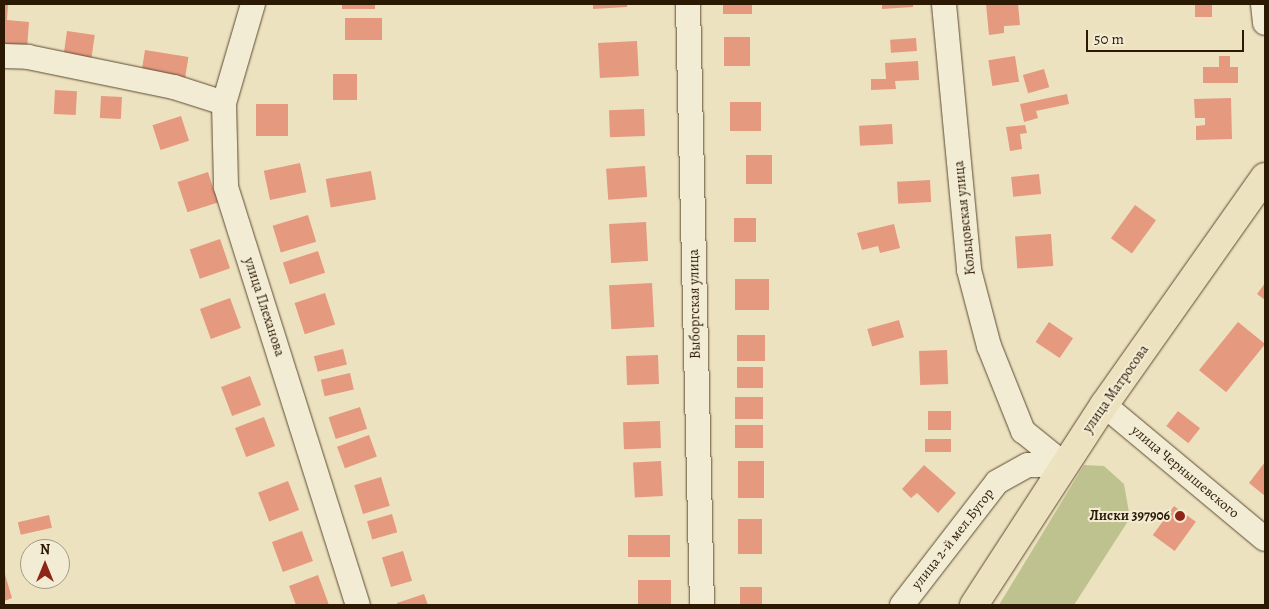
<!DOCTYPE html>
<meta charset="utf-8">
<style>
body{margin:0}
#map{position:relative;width:1269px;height:609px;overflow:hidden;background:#ede2bf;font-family:Alegreya,serif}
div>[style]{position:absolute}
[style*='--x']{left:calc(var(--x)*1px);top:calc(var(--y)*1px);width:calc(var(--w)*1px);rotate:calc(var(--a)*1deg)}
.green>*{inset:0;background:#bec28e}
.building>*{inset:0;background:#e5997f;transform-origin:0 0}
.roads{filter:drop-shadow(0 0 1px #5c4b33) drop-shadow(0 0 1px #5c4b33)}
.minor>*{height:24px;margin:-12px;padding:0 12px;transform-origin:12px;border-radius:12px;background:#f3ecd5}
.major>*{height:28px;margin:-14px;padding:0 14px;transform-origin:14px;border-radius:14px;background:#ede2bf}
.dots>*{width:14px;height:14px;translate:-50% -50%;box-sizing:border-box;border:2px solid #f3ecd5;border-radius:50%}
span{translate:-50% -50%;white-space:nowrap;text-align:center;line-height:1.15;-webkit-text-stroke:4px #f3ecd5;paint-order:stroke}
.street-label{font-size:14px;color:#2b1904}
.poi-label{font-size:14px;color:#2b1904;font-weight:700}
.right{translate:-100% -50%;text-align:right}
.frame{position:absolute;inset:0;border:5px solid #2b1904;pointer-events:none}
.north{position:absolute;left:20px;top:539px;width:50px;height:50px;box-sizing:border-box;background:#f3ecd5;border:1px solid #a39881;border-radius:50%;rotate:0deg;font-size:14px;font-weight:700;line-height:20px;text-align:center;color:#2b1904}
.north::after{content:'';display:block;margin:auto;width:18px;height:22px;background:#8f2418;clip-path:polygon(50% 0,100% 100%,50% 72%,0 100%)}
.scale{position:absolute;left:1086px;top:30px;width:158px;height:22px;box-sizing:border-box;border:2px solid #2b1904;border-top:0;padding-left:6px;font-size:15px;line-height:18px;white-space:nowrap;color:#2b1904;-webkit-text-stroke:4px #f3ecd5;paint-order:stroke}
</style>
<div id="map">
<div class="green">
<i style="clip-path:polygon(1084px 465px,1104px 466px,1124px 484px,1130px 518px,1074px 605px,999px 605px)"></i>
</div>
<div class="building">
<i style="clip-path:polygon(4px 4px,8px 4px,7px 20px,29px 22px,27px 49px,4px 47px)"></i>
<i style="left:342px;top:4px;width:33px;height:5px"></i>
<i style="clip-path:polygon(593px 4px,627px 4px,627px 7px,593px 9px)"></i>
<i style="left:723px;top:4px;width:29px;height:10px"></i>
<i style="clip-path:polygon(882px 4px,913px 4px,913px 7px,882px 9px)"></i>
<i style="clip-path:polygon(986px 4px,1018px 4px,1020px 25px,1004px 26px,1004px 33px,989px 35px)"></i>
<i style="left:1195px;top:4px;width:17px;height:13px"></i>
<i style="left:345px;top:18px;width:37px;height:22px"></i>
<i style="left:67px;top:31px;width:28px;height:26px;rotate:8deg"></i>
<i style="left:724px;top:37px;width:26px;height:29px"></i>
<i style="left:916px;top:38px;width:13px;height:26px;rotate:86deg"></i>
<i style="left:637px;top:41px;width:35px;height:39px;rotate:87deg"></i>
<i style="left:145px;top:50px;width:44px;height:25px;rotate:9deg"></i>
<i style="left:1015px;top:56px;width:26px;height:27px;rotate:81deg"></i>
<i style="clip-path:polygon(1219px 56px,1230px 56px,1230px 67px,1238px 67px,1238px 83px,1203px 83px,1203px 67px,1219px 67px)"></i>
<i style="clip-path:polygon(918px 61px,919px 80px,895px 81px,896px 89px,871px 90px,871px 79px,886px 79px,885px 63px)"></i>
<i style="left:1044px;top:69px;width:19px;height:22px;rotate:74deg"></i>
<i style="left:333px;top:74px;width:24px;height:26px"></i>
<i style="left:55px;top:90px;width:22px;height:24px;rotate:3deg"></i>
<i style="clip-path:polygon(1067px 94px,1069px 104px,1036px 111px,1038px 118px,1024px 122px,1020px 104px)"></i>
<i style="left:101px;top:96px;width:21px;height:22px;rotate:3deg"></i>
<i style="clip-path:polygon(1231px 98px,1232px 139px,1196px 140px,1196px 126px,1205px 125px,1205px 118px,1195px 118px,1194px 99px)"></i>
<i style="left:730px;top:102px;width:31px;height:29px"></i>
<i style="left:256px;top:104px;width:32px;height:32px"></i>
<i style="left:644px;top:109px;width:27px;height:35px;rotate:88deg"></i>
<i style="left:181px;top:116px;width:26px;height:30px;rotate:72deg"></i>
<i style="left:892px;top:124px;width:20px;height:33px;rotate:87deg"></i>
<i style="clip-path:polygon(1025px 125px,1027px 133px,1020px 134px,1022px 149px,1010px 151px,1006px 127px)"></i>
<i style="left:746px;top:155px;width:26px;height:29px"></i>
<i style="left:300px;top:163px;width:30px;height:37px;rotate:78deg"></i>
<i style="left:645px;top:166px;width:31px;height:39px;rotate:86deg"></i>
<i style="left:371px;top:171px;width:29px;height:46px;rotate:80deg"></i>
<i style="left:208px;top:172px;width:32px;height:32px;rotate:72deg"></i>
<i style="left:1039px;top:174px;width:20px;height:28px;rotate:84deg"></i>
<i style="left:930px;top:180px;width:22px;height:33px;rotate:87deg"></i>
<i style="left:1135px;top:205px;width:26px;height:41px;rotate:36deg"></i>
<i style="left:308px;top:215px;width:28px;height:37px;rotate:73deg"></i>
<i style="left:734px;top:218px;width:22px;height:24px"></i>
<i style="left:646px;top:222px;width:39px;height:37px;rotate:87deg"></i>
<i style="clip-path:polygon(894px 224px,900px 248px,880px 253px,878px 246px,862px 250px,857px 233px)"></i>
<i style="left:1051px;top:234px;width:32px;height:36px;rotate:86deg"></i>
<i style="left:220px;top:239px;width:31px;height:32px;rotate:71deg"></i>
<i style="left:318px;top:251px;width:23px;height:37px;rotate:72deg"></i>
<i style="left:735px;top:279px;width:34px;height:31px"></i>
<i style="left:652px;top:283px;width:44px;height:43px;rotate:87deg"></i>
<i style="clip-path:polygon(1265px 283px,1265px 300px,1257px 294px)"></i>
<i style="left:325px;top:293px;width:33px;height:32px;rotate:72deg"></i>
<i style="left:230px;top:298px;width:32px;height:32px;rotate:70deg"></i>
<i style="left:899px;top:320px;width:18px;height:33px;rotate:74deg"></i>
<i style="left:1049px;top:322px;width:29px;height:24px;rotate:34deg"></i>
<i style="left:1238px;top:322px;width:35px;height:62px;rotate:39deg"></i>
<i style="left:737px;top:335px;width:28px;height:26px"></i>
<i style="left:343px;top:349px;width:16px;height:30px;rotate:76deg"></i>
<i style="left:947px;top:350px;width:34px;height:28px;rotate:88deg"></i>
<i style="left:658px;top:355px;width:29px;height:32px;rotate:88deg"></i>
<i style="left:737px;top:367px;width:26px;height:21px"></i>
<i style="left:350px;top:373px;width:17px;height:30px;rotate:77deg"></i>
<i style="left:250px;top:376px;width:31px;height:31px;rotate:69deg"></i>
<i style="left:735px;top:397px;width:28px;height:22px"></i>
<i style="left:360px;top:407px;width:23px;height:33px;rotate:72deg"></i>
<i style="left:951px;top:411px;width:19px;height:23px;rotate:90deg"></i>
<i style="left:1178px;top:411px;width:28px;height:19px;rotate:38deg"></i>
<i style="left:264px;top:417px;width:31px;height:31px;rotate:69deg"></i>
<i style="left:660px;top:421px;width:27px;height:37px;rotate:88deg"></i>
<i style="left:735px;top:425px;width:28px;height:23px"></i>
<i style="left:369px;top:435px;width:23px;height:34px;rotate:70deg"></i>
<i style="left:951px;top:439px;width:13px;height:26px;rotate:90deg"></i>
<i style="left:661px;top:461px;width:35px;height:28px;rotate:87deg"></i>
<i style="left:738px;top:461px;width:26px;height:37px"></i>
<i style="clip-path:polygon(1265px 462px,1265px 496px,1249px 483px)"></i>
<i style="clip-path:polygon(924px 465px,956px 493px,938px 513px,917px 493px,911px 498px,902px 489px)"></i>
<i style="left:381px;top:477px;width:30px;height:28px;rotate:73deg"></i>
<i style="left:288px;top:481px;width:31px;height:32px;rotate:69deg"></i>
<i style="left:1174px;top:506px;width:27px;height:36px;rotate:36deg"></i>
<i style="left:392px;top:514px;width:19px;height:26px;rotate:74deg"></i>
<i style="left:49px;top:515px;width:13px;height:32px;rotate:77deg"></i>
<i style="left:738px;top:519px;width:24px;height:35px"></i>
<i style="left:302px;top:531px;width:32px;height:32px;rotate:70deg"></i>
<i style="left:670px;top:535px;width:22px;height:42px;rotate:90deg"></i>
<i style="left:403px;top:551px;width:31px;height:22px;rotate:73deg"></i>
<i style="clip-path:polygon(4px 571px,12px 598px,4px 601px)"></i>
<i style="clip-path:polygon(318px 575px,329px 605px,296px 605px,289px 586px)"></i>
<i style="left:638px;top:580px;width:33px;height:25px"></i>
<i style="left:740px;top:587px;width:22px;height:18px"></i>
<i style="clip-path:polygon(424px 594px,428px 605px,397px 605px,397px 603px)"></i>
</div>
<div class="roads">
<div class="minor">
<i style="--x:253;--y:4;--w:103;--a:106.3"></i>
<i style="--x:224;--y:103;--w:84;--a:88.6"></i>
<i style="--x:226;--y:187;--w:438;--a:72.5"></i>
<i style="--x:688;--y:4;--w:601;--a:88.67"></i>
<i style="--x:944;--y:4;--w:267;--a:84.6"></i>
<i style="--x:969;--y:270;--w:79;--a:75.3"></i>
<i style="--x:989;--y:346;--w:92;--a:68.2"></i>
<i style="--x:1023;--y:431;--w:54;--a:39"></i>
<i style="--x:1263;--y:4;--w:19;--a:84"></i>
<i style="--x:4;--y:56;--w:24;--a:2"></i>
<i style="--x:28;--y:57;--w:149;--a:11.6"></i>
<i style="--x:174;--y:87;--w:52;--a:17.7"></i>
<i style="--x:1104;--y:405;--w:209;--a:39.8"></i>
<i style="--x:902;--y:605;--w:155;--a:-52.3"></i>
<i style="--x:997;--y:482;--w:35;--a:-29"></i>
<i style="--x:1028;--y:465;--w:37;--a:0"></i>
</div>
<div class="major">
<i style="--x:974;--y:605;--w:239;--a:-57"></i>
<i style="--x:1104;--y:405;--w:279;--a:-54.8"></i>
</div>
</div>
<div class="dots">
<i style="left:1180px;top:516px;background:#8f2418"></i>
</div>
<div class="street-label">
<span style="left:965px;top:218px;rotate:-96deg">Кольцовская улица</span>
<span style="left:695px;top:304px;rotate:-91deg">Выборгская улица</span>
<span style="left:264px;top:307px;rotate:72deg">улица Плеханова</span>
<span style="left:1116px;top:389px;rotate:-55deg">улица Матросова</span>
<span style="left:1185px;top:472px;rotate:40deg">улица Чернышевского</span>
<span style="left:953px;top:539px;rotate:-52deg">улица 2-й мел.Бугор</span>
</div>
<div class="poi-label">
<span class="right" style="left:1170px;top:516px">Лиски 397906</span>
</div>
<div class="frame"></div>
<div class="north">N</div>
<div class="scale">50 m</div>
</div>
